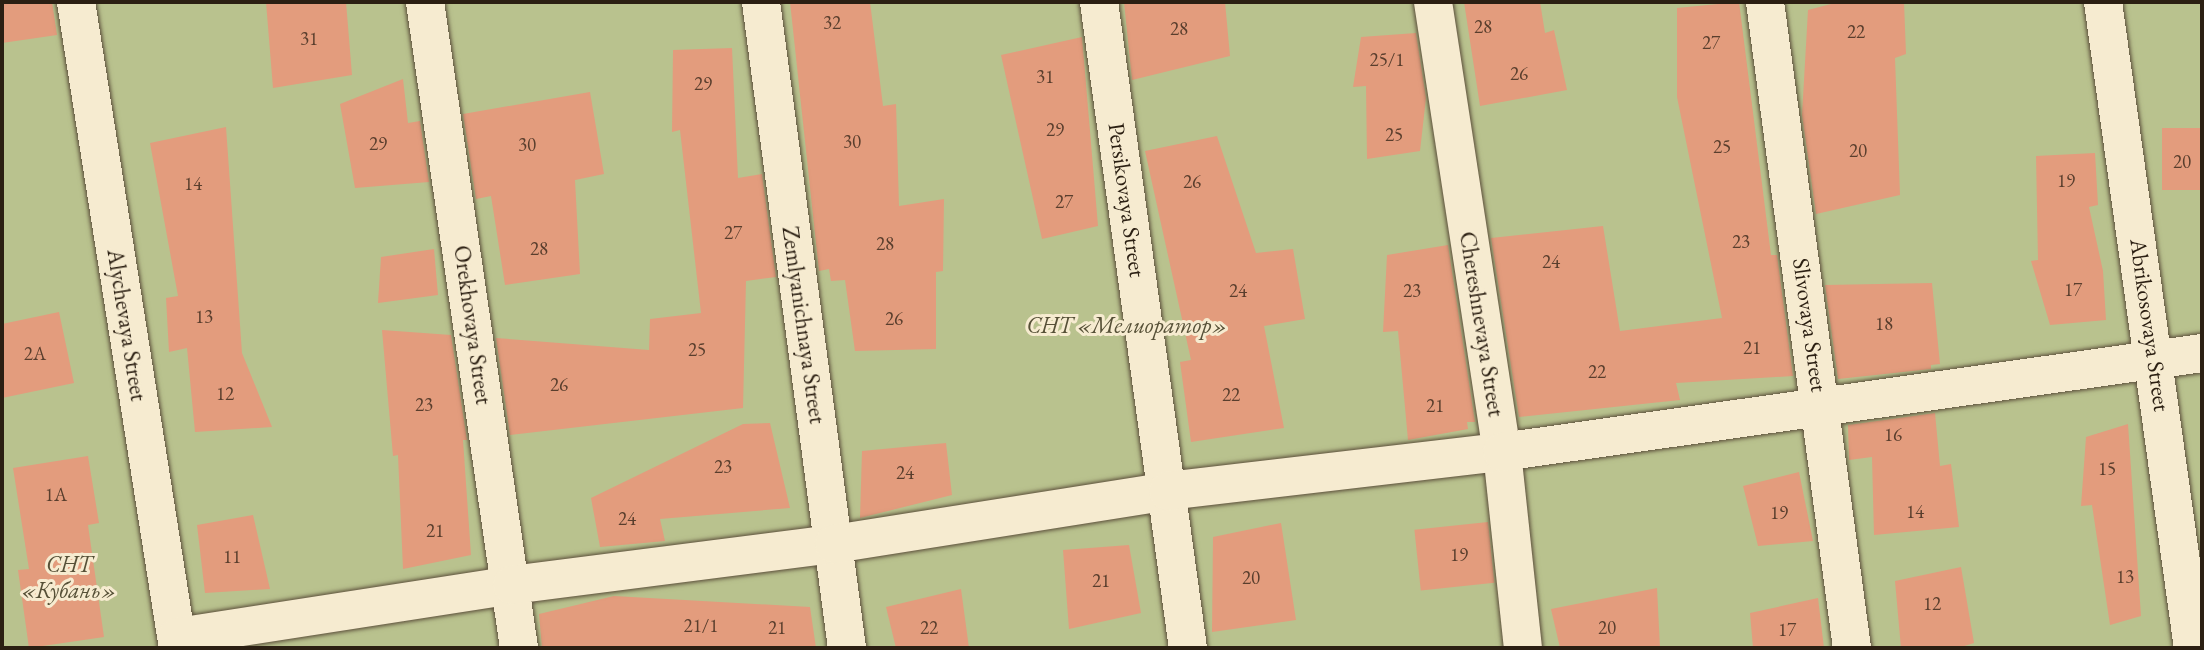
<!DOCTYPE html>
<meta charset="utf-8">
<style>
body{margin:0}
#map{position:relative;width:2204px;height:650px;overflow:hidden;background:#f1e0b7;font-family:"EB Garamond",serif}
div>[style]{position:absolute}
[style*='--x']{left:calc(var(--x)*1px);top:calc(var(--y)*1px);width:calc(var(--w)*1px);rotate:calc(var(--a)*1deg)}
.green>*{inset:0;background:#b9c28e;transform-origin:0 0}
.building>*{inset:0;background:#e39c7d;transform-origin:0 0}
.roads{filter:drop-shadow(0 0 2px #5c4f3b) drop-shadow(0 0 2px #5c4f3b)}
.minor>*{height:38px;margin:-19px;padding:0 19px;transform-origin:19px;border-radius:19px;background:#f6ebd0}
span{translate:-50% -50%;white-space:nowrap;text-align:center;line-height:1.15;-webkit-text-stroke:6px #f6ebd0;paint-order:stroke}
.number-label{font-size:19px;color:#593e2d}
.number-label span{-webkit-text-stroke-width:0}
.street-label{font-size:23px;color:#2b1f12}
.park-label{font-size:23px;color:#565037;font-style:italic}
.frame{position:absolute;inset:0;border:4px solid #2b1f12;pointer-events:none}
</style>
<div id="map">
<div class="green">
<i style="left:2px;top:2px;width:2200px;height:646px"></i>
</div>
<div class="building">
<i style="clip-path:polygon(2px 2px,52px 2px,57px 35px,2px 43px)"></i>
<i style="clip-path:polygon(266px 2px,346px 2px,352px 75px,273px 88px)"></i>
<i style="clip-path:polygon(790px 2px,870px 2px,883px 106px,896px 104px,899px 206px,944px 199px,943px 271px,936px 272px,936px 349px,855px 351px,845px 280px,831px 281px,829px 269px,819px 271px)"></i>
<i style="clip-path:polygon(1124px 2px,1225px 2px,1230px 56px,1132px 80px)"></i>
<i style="clip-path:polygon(1464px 2px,1540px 2px,1545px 33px,1554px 30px,1567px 90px,1480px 106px)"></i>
<i style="clip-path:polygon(1739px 2px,1771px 255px,1777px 255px,1793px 376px,1676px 383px,1680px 400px,1519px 417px,1491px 238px,1603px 226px,1620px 331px,1722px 318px,1677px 97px,1677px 8px)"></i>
<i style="clip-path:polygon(1839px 2px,1904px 2px,1906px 54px,1895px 58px,1900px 195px,1816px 214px,1802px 115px,1808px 10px)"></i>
<i style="clip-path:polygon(1416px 33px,1426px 98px,1420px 151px,1367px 159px,1366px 86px,1353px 87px,1361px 37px)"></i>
<i style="clip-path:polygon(1082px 37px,1098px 226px,1042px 239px,1001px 55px)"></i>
<i style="clip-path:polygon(732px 48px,738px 178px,762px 174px,776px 277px,746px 281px,743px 408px,510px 435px,496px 338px,649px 350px,650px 319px,701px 313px,680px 130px,672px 132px,673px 50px)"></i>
<i style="clip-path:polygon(403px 79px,408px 123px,420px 121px,429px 182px,355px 188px,340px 104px)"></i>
<i style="clip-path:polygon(590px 92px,604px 174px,575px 180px,580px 274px,505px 285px,491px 196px,476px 199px,463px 114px)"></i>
<i style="clip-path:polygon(226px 127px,242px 353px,272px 427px,195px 432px,187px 348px,169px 352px,166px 298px,178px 296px,150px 143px)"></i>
<i style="left:2202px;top:128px;width:62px;height:40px;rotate:90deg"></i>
<i style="clip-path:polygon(1217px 136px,1256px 253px,1293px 249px,1305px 319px,1264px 326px,1284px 428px,1191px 442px,1180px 362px,1191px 360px,1145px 151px)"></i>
<i style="clip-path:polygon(2095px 153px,2098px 205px,2089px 207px,2103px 271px,2106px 320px,2050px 325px,2031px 261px,2038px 260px,2036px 156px)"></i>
<i style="clip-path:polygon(1448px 245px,1475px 422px,1467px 422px,1468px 429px,1408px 440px,1398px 331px,1383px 332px,1387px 255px)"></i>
<i style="clip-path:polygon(434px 249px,438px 295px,378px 303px,381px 257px)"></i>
<i style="clip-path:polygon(1932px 283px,1940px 364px,1931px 365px,1931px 369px,1838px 379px,1825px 285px)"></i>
<i style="clip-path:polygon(59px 312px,74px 383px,2px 398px,2px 324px)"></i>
<i style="clip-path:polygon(382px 330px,451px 335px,467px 440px,463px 440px,471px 555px,403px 569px,398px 455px,393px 456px)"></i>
<i style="clip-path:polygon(1935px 413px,1940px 466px,1951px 464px,1959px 527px,1874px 535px,1872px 457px,1849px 460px,1848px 425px)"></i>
<i style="clip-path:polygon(770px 423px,790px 508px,660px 519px,665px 541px,600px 547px,591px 498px,743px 424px)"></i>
<i style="clip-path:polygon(2128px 424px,2141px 616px,2110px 625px,2092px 505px,2081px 506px,2086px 437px)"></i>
<i style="clip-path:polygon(946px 443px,952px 495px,860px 518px,862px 451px)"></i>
<i style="clip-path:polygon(88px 456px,99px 523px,88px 525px,104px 637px,29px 648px,18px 570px,29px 569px,13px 468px)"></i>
<i style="clip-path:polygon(1799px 472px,1813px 541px,1758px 546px,1743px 486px)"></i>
<i style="clip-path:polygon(253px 515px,270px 589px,205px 593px,197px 525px)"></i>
<i style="left:1488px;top:522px;width:61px;height:74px;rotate:84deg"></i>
<i style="clip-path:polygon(1281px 523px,1296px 620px,1212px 632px,1213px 537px)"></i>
<i style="clip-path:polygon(1129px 545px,1141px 613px,1069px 629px,1063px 550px)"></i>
<i style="clip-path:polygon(1961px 567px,1974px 643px,1958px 648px,1901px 648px,1895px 581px)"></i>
<i style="clip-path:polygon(1657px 588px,1660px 648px,1560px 648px,1551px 609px)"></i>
<i style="clip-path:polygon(961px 589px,969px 648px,896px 648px,886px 607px)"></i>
<i style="clip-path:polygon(614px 596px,810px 607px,816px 648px,542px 648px,539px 614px)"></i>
<i style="clip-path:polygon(1818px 598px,1824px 648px,1753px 648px,1750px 613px)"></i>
</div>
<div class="roads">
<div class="minor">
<i style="--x:76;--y:2;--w:654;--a:81.03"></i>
<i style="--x:425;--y:2;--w:653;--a:81.72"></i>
<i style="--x:761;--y:2;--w:652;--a:82.42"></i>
<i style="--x:1099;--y:2;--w:652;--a:82.16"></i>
<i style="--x:1433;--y:2;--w:455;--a:81.3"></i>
<i style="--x:1502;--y:452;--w:197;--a:83.9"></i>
<i style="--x:1765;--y:2;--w:652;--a:82.33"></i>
<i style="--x:2103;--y:2;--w:652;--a:82.07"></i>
<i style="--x:177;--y:637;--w:339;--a:-8.8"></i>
<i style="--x:512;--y:585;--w:325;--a:-7.3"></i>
<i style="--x:834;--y:544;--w:338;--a:-9"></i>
<i style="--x:1168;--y:491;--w:336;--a:-6.7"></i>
<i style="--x:1502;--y:452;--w:707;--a:-8.05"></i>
</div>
</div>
<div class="number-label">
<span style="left:832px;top:23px">32</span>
<span style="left:1483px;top:27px">28</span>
<span style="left:1179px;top:29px">28</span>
<span style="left:1856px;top:32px">22</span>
<span style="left:309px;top:39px">31</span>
<span style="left:1711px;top:43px">27</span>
<span style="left:1387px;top:60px">25/1</span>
<span style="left:1519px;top:74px">26</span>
<span style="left:1045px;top:77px">31</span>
<span style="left:703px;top:84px">29</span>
<span style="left:1055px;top:130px">29</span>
<span style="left:1394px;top:135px">25</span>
<span style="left:852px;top:142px">30</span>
<span style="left:378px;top:144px">29</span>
<span style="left:527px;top:145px">30</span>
<span style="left:1722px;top:147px">25</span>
<span style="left:1858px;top:151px">20</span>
<span style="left:2182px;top:162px">20</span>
<span style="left:2066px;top:181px">19</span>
<span style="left:1192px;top:182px">26</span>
<span style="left:193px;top:184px">14</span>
<span style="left:1064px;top:202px">27</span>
<span style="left:733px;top:233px">27</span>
<span style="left:1741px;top:242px">23</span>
<span style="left:885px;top:244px">28</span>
<span style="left:539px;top:249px">28</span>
<span style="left:1551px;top:262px">24</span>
<span style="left:2073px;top:290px">17</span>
<span style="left:1238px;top:291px">24</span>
<span style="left:1412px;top:291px">23</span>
<span style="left:204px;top:317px">13</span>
<span style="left:894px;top:319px">26</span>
<span style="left:1884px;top:324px">18</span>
<span style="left:1752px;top:348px">21</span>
<span style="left:697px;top:350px">25</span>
<span style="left:35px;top:354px">2А</span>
<span style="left:1597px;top:372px">22</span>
<span style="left:559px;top:385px">26</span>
<span style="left:225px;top:394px">12</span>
<span style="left:1231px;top:395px">22</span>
<span style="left:424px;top:405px">23</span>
<span style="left:1435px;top:406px">21</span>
<span style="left:1893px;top:435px">16</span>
<span style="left:723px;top:467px">23</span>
<span style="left:2107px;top:469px">15</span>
<span style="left:905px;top:473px">24</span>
<span style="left:56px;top:495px">1А</span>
<span style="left:1915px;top:512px">14</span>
<span style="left:1779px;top:513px">19</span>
<span style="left:627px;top:519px">24</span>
<span style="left:435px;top:531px">21</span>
<span style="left:1459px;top:555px">19</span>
<span style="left:232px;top:557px">11</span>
<span style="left:2125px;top:577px">13</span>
<span style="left:1251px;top:578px">20</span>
<span style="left:1101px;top:581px">21</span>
<span style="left:1932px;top:604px">12</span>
<span style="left:701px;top:626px">21/1</span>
<span style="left:777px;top:628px">21</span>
<span style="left:929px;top:628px">22</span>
<span style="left:1607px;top:628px">20</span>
<span style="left:1787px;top:630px">17</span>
</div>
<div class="street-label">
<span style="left:1127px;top:200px;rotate:82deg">Persikovaya Street</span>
<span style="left:1482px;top:324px;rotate:81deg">Chereshnevaya Street</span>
<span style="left:127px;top:325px;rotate:81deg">Alychevaya Street</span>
<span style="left:473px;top:325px;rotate:82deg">Orekhovaya Street</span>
<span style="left:804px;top:325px;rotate:82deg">Zemlyanichnaya Street</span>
<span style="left:1810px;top:325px;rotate:82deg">Slivovaya Street</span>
<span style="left:2150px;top:325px;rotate:82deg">Abrikosovaya Street</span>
</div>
<div class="park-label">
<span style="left:1127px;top:325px">СНТ «Мелиоратор»</span>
<span style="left:69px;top:577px">СНТ<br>«Кубань»</span>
</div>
<div class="frame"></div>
</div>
